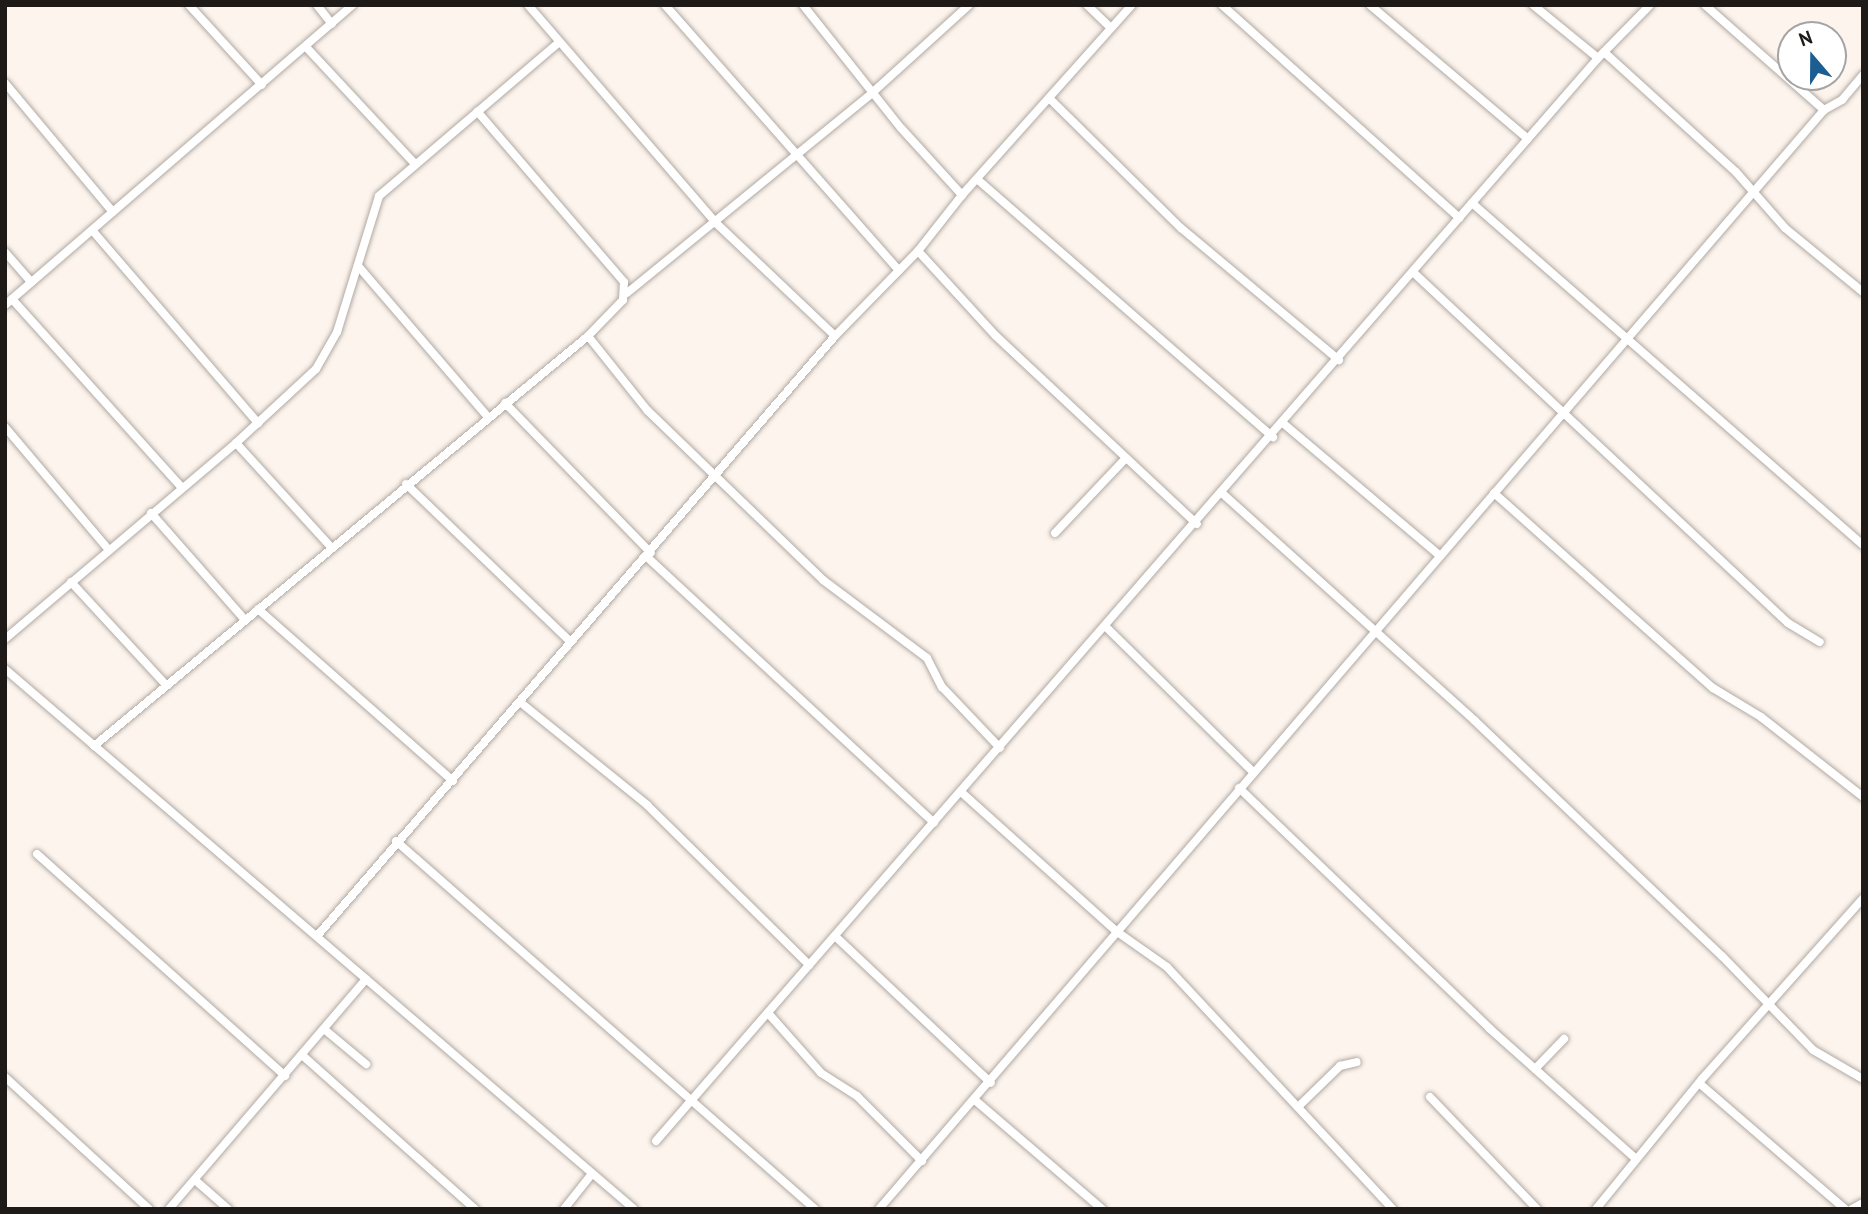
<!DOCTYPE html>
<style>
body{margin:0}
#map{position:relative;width:1868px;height:1214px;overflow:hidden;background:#fcf4ed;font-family:"PT Sans",sans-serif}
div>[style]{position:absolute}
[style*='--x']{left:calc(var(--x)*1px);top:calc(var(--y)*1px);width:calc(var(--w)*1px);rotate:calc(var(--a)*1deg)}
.roads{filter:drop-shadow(0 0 2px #b1a9a2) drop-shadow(0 0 2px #b1a9a2)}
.minor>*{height:8px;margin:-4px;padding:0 4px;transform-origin:4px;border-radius:4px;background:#fff}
span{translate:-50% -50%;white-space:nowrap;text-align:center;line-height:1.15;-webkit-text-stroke:6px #fff;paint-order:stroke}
.frame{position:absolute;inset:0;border:7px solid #1d1a18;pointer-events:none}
.north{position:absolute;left:1777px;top:21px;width:70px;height:70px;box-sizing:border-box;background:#fff;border:2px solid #a5a3a3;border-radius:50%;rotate:340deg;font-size:19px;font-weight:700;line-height:28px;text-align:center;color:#1d1a18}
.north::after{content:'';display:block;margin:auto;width:24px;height:32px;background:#1c5d92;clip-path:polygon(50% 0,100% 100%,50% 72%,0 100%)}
</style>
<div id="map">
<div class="roads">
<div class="minor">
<i style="--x:189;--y:5;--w:108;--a:47.6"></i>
<i style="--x:317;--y:5;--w:24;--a:52"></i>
<i style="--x:528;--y:5;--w:288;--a:49.2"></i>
<i style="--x:716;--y:223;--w:164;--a:43.5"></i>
<i style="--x:665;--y:5;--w:354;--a:48.6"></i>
<i style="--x:803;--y:5;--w:157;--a:51.5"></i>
<i style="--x:901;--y:128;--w:91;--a:47.7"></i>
<i style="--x:1087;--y:5;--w:33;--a:44"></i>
<i style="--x:1222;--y:5;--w:319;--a:41.9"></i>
<i style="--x:1370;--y:5;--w:207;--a:40.3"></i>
<i style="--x:1533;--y:5;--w:84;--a:39.2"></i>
<i style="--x:1705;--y:5;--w:159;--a:41.4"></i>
<i style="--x:306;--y:47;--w:158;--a:47"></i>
<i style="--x:1604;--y:52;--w:178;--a:42.3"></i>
<i style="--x:1736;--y:172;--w:74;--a:48.8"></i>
<i style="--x:1785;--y:228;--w:101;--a:39.4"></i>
<i style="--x:5;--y:83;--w:168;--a:50.1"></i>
<i style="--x:1050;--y:99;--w:184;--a:44.6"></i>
<i style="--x:1181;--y:228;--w:206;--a:39.9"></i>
<i style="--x:977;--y:179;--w:393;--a:41.1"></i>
<i style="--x:1472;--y:203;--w:519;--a:41.18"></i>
<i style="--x:92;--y:230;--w:255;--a:49.3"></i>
<i style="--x:918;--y:251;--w:115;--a:47.5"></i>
<i style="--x:996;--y:336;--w:275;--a:43.1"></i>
<i style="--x:5;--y:252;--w:40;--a:49"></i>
<i style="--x:358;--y:266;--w:199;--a:49.3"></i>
<i style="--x:1414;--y:273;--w:512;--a:43.1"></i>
<i style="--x:1788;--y:623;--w:37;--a:31"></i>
<i style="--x:627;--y:293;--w:316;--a:-39.2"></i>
<i style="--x:872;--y:93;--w:131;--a:-42.2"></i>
<i style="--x:12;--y:299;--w:254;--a:48"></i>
<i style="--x:5;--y:305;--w:459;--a:-40.8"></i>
<i style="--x:588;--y:336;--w:95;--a:51.4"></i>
<i style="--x:647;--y:410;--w:245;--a:44"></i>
<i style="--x:823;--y:580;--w:130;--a:36.9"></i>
<i style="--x:927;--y:658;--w:33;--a:63"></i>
<i style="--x:942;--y:687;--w:84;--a:46.4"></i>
<i style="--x:505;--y:403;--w:209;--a:45.8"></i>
<i style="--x:1284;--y:424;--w:204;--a:40.2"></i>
<i style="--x:5;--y:427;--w:160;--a:49.8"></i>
<i style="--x:236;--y:443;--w:139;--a:47.6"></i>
<i style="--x:406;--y:484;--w:228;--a:43.8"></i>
<i style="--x:1494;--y:493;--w:293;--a:41.7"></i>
<i style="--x:1713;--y:688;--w:56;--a:31.1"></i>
<i style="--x:1761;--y:717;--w:130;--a:38.1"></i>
<i style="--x:1223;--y:494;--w:339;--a:42"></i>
<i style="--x:1475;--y:721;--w:341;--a:43.6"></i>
<i style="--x:1722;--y:956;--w:131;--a:45.9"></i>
<i style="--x:1813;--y:1050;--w:58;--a:30.1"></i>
<i style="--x:151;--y:513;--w:142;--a:48.7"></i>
<i style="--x:1055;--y:533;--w:103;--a:-46.6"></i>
<i style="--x:647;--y:557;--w:391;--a:42.8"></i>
<i style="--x:71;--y:582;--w:139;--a:47.3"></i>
<i style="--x:258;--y:609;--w:260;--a:41.4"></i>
<i style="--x:1106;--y:627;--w:206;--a:44.6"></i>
<i style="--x:5;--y:639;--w:303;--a:-40.3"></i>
<i style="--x:236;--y:443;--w:109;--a:-42.8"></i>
<i style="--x:316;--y:369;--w:43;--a:-60.4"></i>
<i style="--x:337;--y:332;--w:142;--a:-72.8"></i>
<i style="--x:379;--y:196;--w:237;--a:-40.5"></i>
<i style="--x:5;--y:669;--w:829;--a:40.65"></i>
<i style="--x:520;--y:702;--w:164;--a:39"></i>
<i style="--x:647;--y:805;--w:228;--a:44.6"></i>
<i style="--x:94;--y:746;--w:642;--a:-39.69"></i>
<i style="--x:588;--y:336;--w:50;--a:-45.8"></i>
<i style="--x:623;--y:300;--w:18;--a:-87"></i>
<i style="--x:624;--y:282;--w:225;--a:-130.7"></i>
<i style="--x:1239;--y:788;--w:347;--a:43.8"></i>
<i style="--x:1489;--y:1028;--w:197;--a:41.7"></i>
<i style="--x:961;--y:792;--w:208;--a:41.9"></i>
<i style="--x:1116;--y:931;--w:62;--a:35.2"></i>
<i style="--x:1167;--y:967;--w:331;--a:47"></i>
<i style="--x:396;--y:841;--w:558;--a:41.29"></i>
<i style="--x:37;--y:854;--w:333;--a:41.8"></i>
<i style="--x:317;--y:936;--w:793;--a:-49.19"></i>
<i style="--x:835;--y:336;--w:119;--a:-45.7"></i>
<i style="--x:918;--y:251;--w:71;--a:-51.8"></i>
<i style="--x:962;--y:195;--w:255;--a:-48.2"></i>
<i style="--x:835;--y:936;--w:214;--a:43.3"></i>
<i style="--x:768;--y:1013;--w:80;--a:48.5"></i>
<i style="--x:821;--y:1073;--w:43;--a:32.6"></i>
<i style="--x:857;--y:1096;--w:92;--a:45"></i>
<i style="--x:324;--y:1029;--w:55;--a:39.8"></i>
<i style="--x:302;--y:1055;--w:232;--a:41.7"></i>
<i style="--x:1535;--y:1069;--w:42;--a:-46"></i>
<i style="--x:5;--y:1077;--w:195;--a:42.5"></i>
<i style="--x:1699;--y:1083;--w:193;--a:40.8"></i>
<i style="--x:1430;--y:1097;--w:155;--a:46.3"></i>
<i style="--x:976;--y:1101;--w:166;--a:40.6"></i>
<i style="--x:1298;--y:1107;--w:59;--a:-44.3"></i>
<i style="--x:1340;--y:1066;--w:17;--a:-13"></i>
<i style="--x:656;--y:1141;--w:1435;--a:-48.98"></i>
<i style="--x:1598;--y:58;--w:74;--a:-45.5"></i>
<i style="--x:195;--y:1180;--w:44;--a:41.3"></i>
<i style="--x:169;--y:1209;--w:303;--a:-49.4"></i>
<i style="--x:564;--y:1209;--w:43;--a:-51.5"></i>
<i style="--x:879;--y:1209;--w:1449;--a:-49.31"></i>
<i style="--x:1824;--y:110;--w:21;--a:-29"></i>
<i style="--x:1842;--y:100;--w:33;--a:-50"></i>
<i style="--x:1596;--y:1209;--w:168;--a:-50.8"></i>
<i style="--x:1702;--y:1079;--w:242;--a:-48.3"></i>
<i style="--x:1852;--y:1209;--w:13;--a:-29"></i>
</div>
</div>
<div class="frame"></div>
<div class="north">N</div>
</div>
